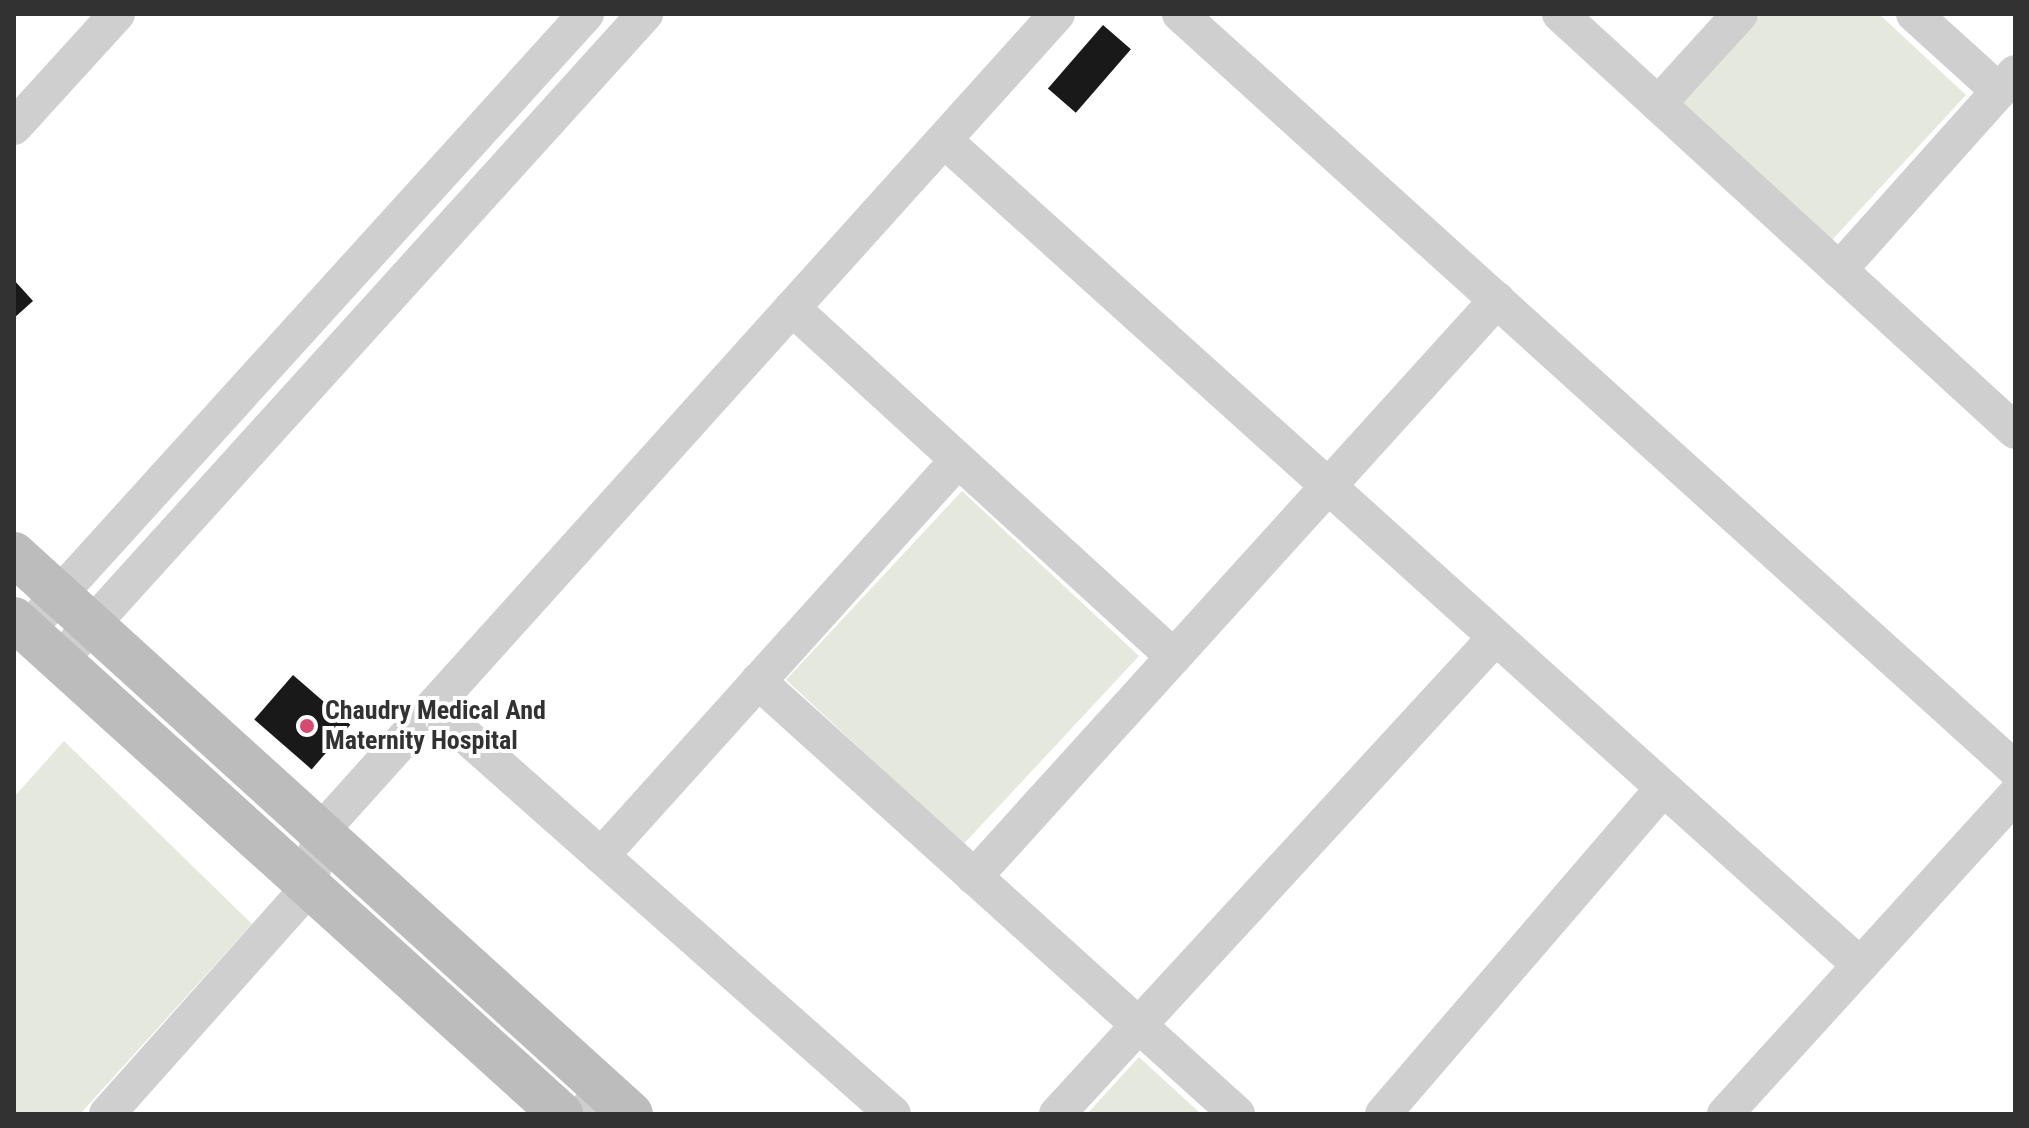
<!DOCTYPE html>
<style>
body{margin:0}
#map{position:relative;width:2029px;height:1128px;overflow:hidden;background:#fff;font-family:"Roboto Condensed",sans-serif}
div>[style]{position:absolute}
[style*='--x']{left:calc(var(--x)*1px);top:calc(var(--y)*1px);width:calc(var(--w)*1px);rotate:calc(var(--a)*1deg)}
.green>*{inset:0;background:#e5e8dd;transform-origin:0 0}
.building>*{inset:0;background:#191919;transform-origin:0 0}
.street>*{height:36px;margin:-18px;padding:0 18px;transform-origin:18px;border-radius:18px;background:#cfcfcf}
.secondary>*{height:44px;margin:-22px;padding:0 22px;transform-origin:22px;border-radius:22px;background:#bcbcbc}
.dots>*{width:22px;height:22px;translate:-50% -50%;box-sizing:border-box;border:4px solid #fff;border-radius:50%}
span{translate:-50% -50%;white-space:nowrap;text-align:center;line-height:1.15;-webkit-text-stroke:8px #fff;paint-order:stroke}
.poi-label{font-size:26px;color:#323232;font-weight:700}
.left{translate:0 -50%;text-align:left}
.frame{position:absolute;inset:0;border:16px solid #323232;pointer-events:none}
</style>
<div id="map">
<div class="green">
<i style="clip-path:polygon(1761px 14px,1879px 14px,1966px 95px,1831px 241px,1681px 102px)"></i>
<i style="left:962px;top:491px;width:242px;height:258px;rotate:43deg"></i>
<i style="clip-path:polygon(64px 741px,252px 924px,80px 1114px,14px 1114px,14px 797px)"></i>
<i style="clip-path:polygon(1139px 1057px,1201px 1114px,1087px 1114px)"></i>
</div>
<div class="building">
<i style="left:1103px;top:25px;width:37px;height:84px;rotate:41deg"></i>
<i style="clip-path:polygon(14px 280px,33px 301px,14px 318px)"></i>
<i style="left:293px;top:675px;width:76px;height:59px;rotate:41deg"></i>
</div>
<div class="street">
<i style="--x:1180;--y:14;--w:1126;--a:42.12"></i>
<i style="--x:1560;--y:14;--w:617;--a:42.5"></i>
<i style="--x:1914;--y:14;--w:115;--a:42.2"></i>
<i style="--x:1658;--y:104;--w:122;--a:-47.7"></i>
<i style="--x:14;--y:127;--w:153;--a:-47.7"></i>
<i style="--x:944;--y:140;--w:1233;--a:42.01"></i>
<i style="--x:1839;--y:270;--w:264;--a:-48.2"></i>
<i style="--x:792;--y:308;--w:517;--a:42.42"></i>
<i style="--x:27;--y:630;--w:832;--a:-47.78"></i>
<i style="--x:60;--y:660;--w:872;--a:-47.84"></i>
<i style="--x:758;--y:681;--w:646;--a:42.11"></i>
<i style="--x:433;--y:707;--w:614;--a:41.5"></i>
<i style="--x:601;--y:856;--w:533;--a:-47.96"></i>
<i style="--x:974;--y:877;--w:779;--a:-47.81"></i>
<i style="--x:107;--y:1114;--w:305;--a:-48.3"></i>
<i style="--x:310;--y:886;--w:55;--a:-79.5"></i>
<i style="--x:320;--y:832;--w:1101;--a:-47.98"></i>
<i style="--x:583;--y:1114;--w:32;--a:-49"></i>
<i style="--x:1057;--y:1114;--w:648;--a:-47.38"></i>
<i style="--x:1383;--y:1114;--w:429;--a:-49.3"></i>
<i style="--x:1725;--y:1114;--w:431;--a:-47.7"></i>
</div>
<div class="secondary">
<i style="--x:14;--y:554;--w:833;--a:42.23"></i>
<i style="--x:14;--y:619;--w:738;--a:42.14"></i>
</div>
<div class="dots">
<i style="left:307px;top:726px;background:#d44a71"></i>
</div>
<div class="poi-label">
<span class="left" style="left:325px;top:726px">Chaudry Medical And<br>Maternity Hospital</span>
</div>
<div class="frame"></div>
</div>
